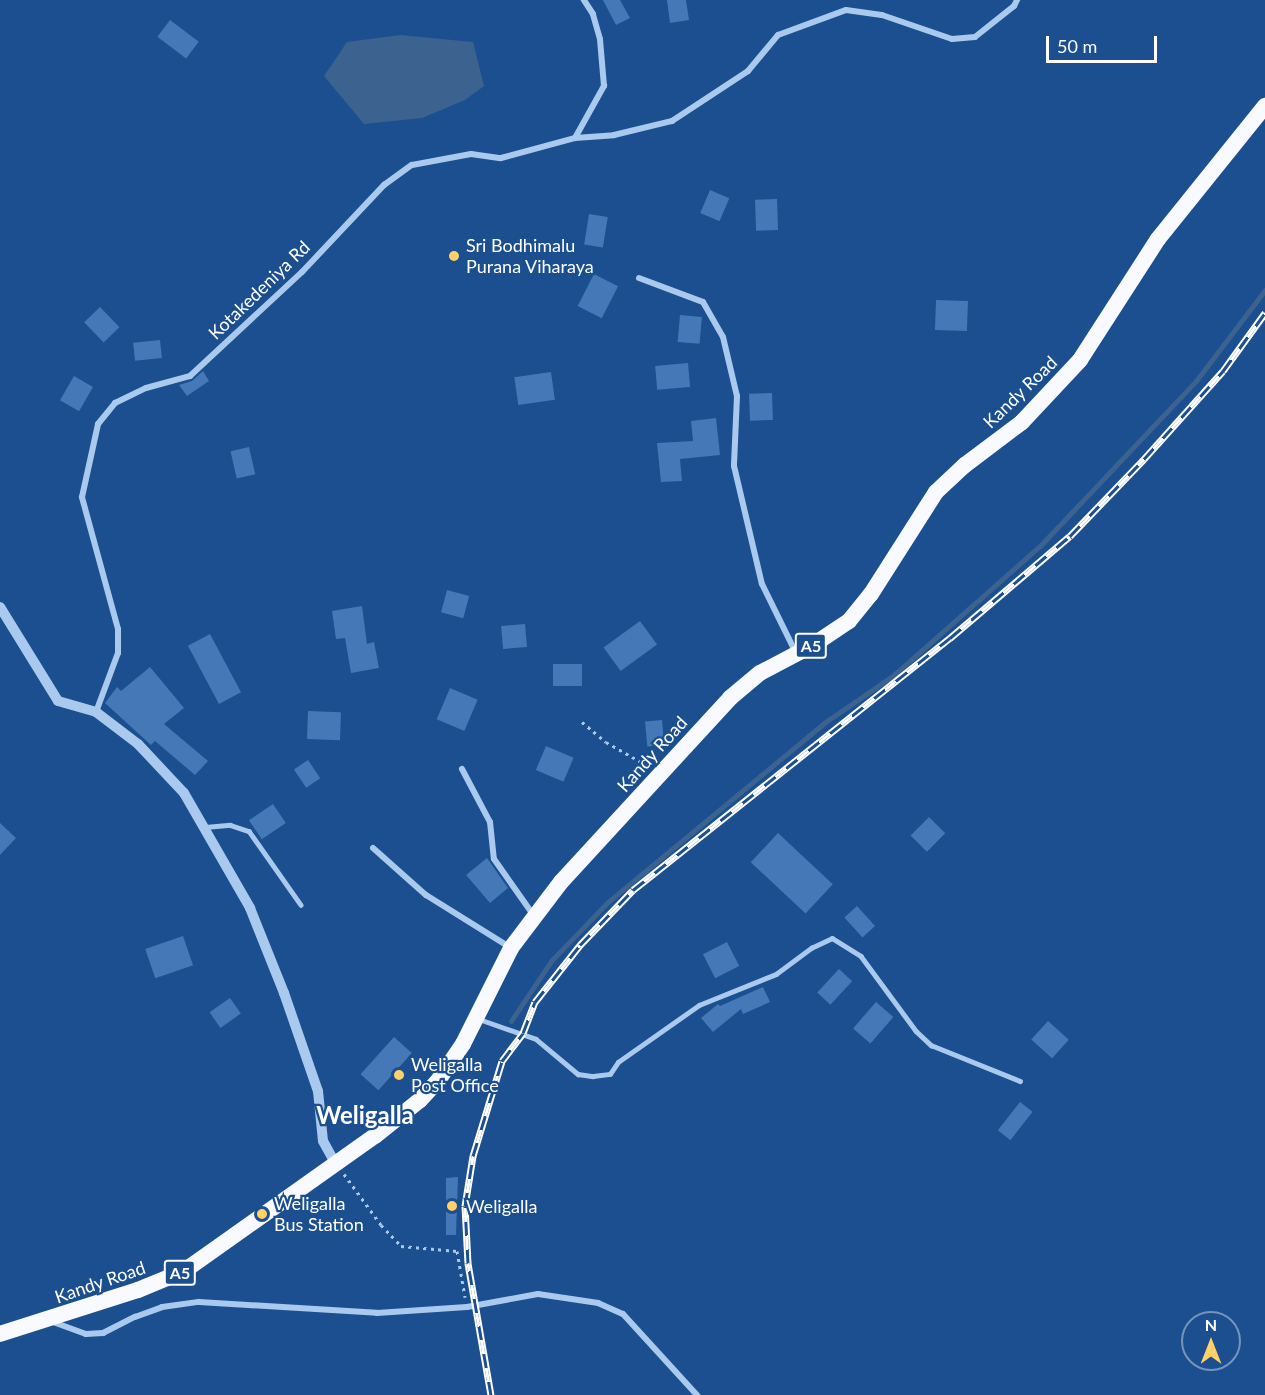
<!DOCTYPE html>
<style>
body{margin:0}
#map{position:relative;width:1265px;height:1395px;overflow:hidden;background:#1b4f8f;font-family:Lato,sans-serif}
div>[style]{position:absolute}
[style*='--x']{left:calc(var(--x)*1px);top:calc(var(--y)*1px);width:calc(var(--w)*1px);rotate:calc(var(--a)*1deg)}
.water>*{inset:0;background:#3c6290}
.stream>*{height:4.5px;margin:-2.25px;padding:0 2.25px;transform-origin:2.25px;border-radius:2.25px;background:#3c6290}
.building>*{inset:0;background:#4478b7;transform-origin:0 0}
.path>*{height:3px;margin-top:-1.5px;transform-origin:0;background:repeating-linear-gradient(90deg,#a9c9ee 0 3px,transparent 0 7.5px)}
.service>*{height:4.5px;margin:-2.25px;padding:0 2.25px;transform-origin:2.25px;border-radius:2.25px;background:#a9c9ee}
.minor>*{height:6px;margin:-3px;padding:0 3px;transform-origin:3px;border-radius:3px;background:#a9c9ee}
.tertiary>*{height:10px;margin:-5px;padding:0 5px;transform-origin:5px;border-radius:5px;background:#a9c9ee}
.trunk>*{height:16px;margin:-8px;padding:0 8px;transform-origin:8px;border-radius:8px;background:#f8faff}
.rail>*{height:7px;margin-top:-3.5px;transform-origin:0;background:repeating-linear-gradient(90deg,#1b4f8f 0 14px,#fff 0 28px);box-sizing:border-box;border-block:2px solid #fff}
.dots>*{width:16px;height:16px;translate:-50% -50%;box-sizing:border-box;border:3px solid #1b4f8f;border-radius:50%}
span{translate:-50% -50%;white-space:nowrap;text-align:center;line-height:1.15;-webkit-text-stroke:4.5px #1b4f8f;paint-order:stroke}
.shield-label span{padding:2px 4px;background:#1b4f8f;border:2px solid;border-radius:4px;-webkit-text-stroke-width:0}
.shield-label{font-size:16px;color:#fff;font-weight:700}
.poi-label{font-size:18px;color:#fff}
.left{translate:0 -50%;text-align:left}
.street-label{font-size:18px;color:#fff}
.district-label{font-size:24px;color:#fff;font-weight:700}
.north{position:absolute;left:1181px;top:1311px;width:60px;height:60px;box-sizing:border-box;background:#1b4f8f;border:2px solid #7695bc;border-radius:50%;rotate:0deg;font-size:16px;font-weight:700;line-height:24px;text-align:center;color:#fff}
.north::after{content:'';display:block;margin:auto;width:21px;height:27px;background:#ffd166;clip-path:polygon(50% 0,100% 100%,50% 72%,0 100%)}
.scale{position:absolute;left:1046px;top:36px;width:111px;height:27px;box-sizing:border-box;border:3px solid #fff;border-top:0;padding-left:8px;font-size:18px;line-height:21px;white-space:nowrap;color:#fff;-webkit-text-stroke:4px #1b4f8f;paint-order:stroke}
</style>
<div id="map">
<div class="water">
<i style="clip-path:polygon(400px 35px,473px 42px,484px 86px,465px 100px,422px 118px,364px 124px,324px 76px,347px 42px)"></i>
</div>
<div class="stream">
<i style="--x:511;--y:1021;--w:73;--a:-56.1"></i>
<i style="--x:552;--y:960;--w:81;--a:-46"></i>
<i style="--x:608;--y:902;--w:281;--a:-39.6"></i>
<i style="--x:824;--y:723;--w:85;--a:-34.4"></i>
<i style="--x:894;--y:675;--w:195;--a:-41.5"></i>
<i style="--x:1040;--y:546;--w:227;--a:-46.6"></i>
<i style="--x:1196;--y:381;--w:114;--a:-52.8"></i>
</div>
<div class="building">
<i style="clip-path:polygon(603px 0,620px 0,630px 18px,616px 25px)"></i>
<i style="clip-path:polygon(667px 0,686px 0,689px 20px,670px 23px)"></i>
<i style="left:170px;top:20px;width:36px;height:21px;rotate:37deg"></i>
<i style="left:710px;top:190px;width:21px;height:25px;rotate:23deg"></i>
<i style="left:777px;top:199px;width:31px;height:22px;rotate:88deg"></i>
<i style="left:589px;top:214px;width:19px;height:31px;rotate:9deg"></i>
<i style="left:594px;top:274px;width:27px;height:36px;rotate:27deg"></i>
<i style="left:936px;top:300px;width:32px;height:30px;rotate:2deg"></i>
<i style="left:100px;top:307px;width:28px;height:22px;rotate:46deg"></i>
<i style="left:680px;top:315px;width:22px;height:27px;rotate:5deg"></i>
<i style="left:160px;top:340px;width:18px;height:27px;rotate:84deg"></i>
<i style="left:688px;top:363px;width:24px;height:33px;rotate:85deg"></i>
<i style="clip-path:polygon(203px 371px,209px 381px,187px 396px,179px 385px,192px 381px)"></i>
<i style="left:551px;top:372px;width:28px;height:37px;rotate:82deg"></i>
<i style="left:74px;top:376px;width:22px;height:28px;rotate:30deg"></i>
<i style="left:772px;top:393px;width:27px;height:23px;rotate:88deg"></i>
<i style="clip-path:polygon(716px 418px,720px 455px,680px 459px,682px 481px,661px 482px,657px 443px,693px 441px,691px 421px)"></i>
<i style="left:249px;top:447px;width:28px;height:19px;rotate:77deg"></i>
<i style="left:447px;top:590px;width:23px;height:23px;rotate:15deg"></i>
<i style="clip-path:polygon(362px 606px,367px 644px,374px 642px,379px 668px,351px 673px,345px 638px,336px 639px,332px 611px)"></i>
<i style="left:640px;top:621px;width:29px;height:45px;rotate:54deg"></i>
<i style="left:525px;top:624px;width:23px;height:24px;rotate:85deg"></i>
<i style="left:210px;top:634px;width:66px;height:25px;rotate:62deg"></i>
<i style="left:553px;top:664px;width:29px;height:22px"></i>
<i style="clip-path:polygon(150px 667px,184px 708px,164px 724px,208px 761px,195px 775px,155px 741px,151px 745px,105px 703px,117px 687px,121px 691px)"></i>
<i style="left:450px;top:688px;width:30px;height:34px;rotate:23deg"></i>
<i style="left:308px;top:711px;width:33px;height:28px;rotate:2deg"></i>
<i style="left:662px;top:720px;width:25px;height:17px;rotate:85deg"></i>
<i style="left:546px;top:746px;width:30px;height:26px;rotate:23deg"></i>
<i style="left:308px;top:760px;width:22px;height:17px;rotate:56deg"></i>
<i style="left:273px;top:804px;width:23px;height:29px;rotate:56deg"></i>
<i style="left:929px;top:817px;width:23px;height:26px;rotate:45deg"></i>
<i style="clip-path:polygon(0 823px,16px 838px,0 855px)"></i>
<i style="left:778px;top:833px;width:75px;height:40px;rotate:43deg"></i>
<i style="clip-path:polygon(487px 858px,508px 888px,490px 903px,466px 875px)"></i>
<i style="left:857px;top:906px;width:27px;height:17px;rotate:48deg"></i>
<i style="left:183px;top:936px;width:31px;height:40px;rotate:71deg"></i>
<i style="left:727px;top:942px;width:27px;height:27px;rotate:63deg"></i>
<i style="left:839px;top:969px;width:18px;height:32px;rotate:43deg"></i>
<i style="clip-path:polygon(763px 987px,770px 1002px,743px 1014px,741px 1009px,713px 1032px,701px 1018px,718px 1004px,720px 1006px)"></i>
<i style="left:230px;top:998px;width:19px;height:25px;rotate:55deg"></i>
<i style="left:876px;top:1002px;width:23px;height:35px;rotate:41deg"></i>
<i style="left:1048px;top:1021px;width:28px;height:25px;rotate:42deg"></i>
<i style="left:394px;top:1037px;width:24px;height:50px;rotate:42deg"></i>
<i style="left:1020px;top:1102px;width:16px;height:36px;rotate:38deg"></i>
<i style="clip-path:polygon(458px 1177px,456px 1235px,446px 1235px,446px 1178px)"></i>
</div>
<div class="path">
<i style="--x:582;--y:722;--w:31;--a:40"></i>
<i style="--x:606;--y:742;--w:48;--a:29.7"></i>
<i style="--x:344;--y:1174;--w:63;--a:54"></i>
<i style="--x:381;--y:1225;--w:29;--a:46"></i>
<i style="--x:401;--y:1246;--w:56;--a:5.1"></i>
<i style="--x:457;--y:1251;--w:47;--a:80.1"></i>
</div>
<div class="service">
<i style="--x:205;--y:827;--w:25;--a:-5"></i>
<i style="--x:230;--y:825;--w:20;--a:18"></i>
<i style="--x:249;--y:831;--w:90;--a:54.9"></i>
<i style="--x:479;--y:1019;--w:60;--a:19.3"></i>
<i style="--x:536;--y:1039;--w:55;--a:39.8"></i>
<i style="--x:578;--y:1074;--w:15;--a:8"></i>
<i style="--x:593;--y:1076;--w:17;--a:-7"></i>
<i style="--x:610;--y:1074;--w:14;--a:-56"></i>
<i style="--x:618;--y:1062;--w:99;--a:-35.1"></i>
<i style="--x:699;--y:1005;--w:83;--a:-21.9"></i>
<i style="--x:776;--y:974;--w:44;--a:-36.6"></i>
<i style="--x:811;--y:948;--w:23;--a:-25"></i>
<i style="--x:832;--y:938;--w:34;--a:32"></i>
<i style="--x:861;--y:956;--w:93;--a:53.7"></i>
<i style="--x:916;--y:1031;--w:21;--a:43"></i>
<i style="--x:931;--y:1045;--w:96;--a:22"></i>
</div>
<div class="minor">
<i style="--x:575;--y:138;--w:39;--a:-4"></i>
<i style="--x:614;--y:135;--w:60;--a:-13.6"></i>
<i style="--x:672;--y:121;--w:91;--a:-33.3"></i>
<i style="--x:748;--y:71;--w:47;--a:-50.2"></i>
<i style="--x:778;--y:35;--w:72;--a:-20.2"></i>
<i style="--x:846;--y:10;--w:36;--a:8"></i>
<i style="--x:882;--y:15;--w:74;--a:18.9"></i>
<i style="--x:952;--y:39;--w:23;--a:-5"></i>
<i style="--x:975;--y:37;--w:50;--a:-38.5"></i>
<i style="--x:1014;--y:6;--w:7;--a:-63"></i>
<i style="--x:639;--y:278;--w:68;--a:20.6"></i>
<i style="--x:703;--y:302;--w:40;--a:60.3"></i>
<i style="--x:723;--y:337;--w:61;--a:76.7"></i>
<i style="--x:737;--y:396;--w:70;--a:92.5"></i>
<i style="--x:734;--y:466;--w:121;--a:76.7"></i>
<i style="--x:762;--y:584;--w:77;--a:63.8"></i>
<i style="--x:96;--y:712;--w:63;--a:-69.6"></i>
<i style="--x:118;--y:653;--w:24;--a:-90"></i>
<i style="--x:118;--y:629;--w:137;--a:-105.3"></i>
<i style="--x:82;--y:497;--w:75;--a:-77.6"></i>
<i style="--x:98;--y:424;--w:27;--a:-51"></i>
<i style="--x:115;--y:403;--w:34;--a:-26"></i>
<i style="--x:146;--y:388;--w:46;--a:-15.3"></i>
<i style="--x:190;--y:376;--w:153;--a:-42.9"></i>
<i style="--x:302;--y:272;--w:120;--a:-46.7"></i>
<i style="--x:384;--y:185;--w:34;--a:-36"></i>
<i style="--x:412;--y:165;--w:60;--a:-10.6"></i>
<i style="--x:471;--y:154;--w:30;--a:8"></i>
<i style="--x:501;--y:158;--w:77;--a:-15.1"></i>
<i style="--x:575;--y:138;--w:60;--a:-60.9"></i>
<i style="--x:604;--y:86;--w:47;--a:-94.9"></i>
<i style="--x:600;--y:39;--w:26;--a:-106"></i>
<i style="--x:593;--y:14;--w:17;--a:-123"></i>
<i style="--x:462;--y:769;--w:60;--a:62.2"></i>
<i style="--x:490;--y:822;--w:37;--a:84"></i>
<i style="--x:494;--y:859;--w:70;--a:54.9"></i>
<i style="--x:373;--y:848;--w:71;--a:41.6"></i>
<i style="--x:426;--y:895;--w:100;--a:31.9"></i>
<i style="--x:53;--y:1322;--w:35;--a:20"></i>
<i style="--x:86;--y:1334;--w:17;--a:-3"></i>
<i style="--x:103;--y:1333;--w:36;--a:-27"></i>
<i style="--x:135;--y:1317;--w:29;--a:-20"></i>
<i style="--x:162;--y:1307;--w:37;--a:-8"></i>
<i style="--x:199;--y:1302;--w:178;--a:3.5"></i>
<i style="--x:377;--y:1313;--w:90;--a:-3.8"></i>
<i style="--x:467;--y:1307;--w:72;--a:-10.4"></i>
<i style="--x:538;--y:1294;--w:61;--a:8.5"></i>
<i style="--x:598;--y:1303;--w:27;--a:24"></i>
<i style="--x:623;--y:1314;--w:110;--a:47.6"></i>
</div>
<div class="tertiary">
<i style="--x:0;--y:607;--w:110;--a:58.3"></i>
<i style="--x:58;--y:701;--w:40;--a:16"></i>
<i style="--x:96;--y:712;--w:53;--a:37.3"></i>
<i style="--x:138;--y:744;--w:67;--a:46.8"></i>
<i style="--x:184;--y:793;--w:133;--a:60.1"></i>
<i style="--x:250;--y:908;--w:92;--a:68.2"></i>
<i style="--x:284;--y:993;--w:104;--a:70.9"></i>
<i style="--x:318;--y:1091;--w:50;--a:84.3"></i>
<i style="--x:323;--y:1141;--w:25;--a:61"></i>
</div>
<div class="trunk">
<i style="--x:0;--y:1334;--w:145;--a:-17.7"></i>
<i style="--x:138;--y:1290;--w:50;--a:-22.4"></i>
<i style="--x:184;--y:1271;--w:234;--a:-35.3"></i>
<i style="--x:375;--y:1136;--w:58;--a:-38.7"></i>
<i style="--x:420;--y:1100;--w:25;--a:-47"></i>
<i style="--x:437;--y:1082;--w:46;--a:-55.6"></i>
<i style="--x:463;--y:1044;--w:107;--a:-63.4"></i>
<i style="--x:511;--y:948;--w:83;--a:-52.9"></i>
<i style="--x:561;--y:882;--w:250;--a:-47.4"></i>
<i style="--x:730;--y:698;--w:39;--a:-40"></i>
<i style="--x:760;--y:673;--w:60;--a:-27.8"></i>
<i style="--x:813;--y:645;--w:43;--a:-33.7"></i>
<i style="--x:849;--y:621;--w:35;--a:-51"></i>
<i style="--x:871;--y:594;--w:121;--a:-57.5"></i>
<i style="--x:936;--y:492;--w:40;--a:-43"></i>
<i style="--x:965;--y:465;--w:71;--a:-37"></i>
<i style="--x:1022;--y:422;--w:85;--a:-46.9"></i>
<i style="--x:1080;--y:360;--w:144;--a:-57.2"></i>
<i style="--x:1158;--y:239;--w:171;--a:-51.2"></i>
</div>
<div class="rail">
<i style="--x:491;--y:1395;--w:134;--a:-99.9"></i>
<i style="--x:468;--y:1263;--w:57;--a:-93"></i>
<i style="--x:465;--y:1206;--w:51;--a:-80.9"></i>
<i style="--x:473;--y:1156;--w:99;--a:-73"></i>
<i style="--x:502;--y:1061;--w:35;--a:-53"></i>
<i style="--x:523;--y:1033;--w:33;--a:-69"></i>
<i style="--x:535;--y:1002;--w:73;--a:-51.7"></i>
<i style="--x:580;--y:945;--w:76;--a:-46.1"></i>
<i style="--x:633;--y:890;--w:405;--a:-38.5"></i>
<i style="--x:950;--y:638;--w:157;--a:-40.4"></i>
<i style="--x:1070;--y:536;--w:107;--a:-46.1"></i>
<i style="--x:1144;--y:459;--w:118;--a:-48.1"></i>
<i style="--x:1223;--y:371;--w:72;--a:-54.1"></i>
</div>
<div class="dots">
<i style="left:454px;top:256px;background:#ffd166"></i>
<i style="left:399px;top:1075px;background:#ffd166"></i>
<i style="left:452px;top:1206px;background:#ffd166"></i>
<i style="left:262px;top:1214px;background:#ffd166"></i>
</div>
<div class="shield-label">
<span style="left:811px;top:646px">A5</span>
<span style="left:180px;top:1273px">A5</span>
</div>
<div class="poi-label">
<span class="left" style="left:466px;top:256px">Sri Bodhimalu<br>Purana Viharaya</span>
<span class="left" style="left:411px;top:1075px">Weligalla<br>Post Office</span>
<span class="left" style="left:274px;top:1214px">Weligalla<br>Bus Station</span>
<span class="left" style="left:466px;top:1206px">Weligalla</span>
</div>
<div class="street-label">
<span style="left:259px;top:290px;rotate:-44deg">Kotakedeniya Rd</span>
<span style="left:1020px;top:392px;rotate:-44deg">Kandy Road</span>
<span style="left:652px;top:754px;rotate:-48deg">Kandy Road</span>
<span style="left:100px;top:1282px;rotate:-19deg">Kandy Road</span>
</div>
<div class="district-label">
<span style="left:365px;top:1115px">Weligalla</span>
</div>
<div class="north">N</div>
<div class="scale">50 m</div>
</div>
